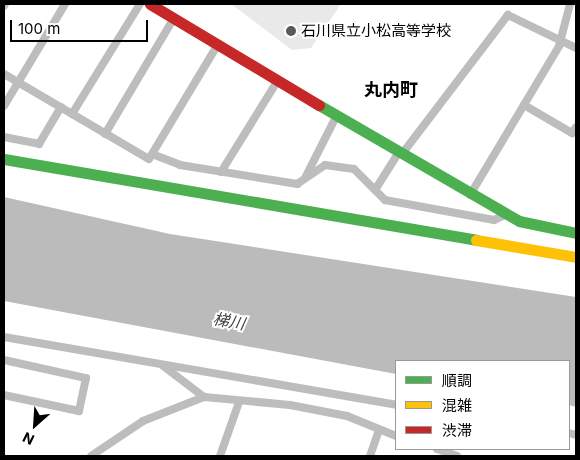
<!DOCTYPE html>
<meta charset="utf-8">
<style>
body{margin:0}
#map{position:relative;width:580px;height:460px;overflow:hidden;background:#fff;font-family:Inter,"Noto Sans JP",sans-serif}
div>[style]{position:absolute}
[style*='--x']{left:calc(var(--x)*1px);top:calc(var(--y)*1px);width:calc(var(--w)*1px);rotate:calc(var(--a)*1deg)}
.green>*{inset:0;background:#e9e9e9}
.water>*{inset:0;background:#bbb}
.street>*{height:8px;margin:-4px;padding:0 4px;transform-origin:4px;border-radius:4px;background:#bdbdbd}
.fast>*{height:11px;margin:-5.5px;padding:0 5.5px;transform-origin:5.5px;border-radius:5.5px;background:#4caf50}
.slow>*{height:11px;margin:-5.5px;padding:0 5.5px;transform-origin:5.5px;border-radius:5.5px;background:#ffc107}
.jam>*{height:11px;margin:-5.5px;padding:0 5.5px;transform-origin:5.5px;border-radius:5.5px;background:#c62828}
.dots>*{width:14px;height:14px;translate:-50% -50%;box-sizing:border-box;border:2px solid #fff;border-radius:50%}
span{translate:-50% -50%;white-space:nowrap;text-align:center;line-height:1.15;-webkit-text-stroke:4px #fff;paint-order:stroke}
.poi-label{font-size:15px;color:#000}
.left{translate:0 -50%;text-align:left}
.water-label{font-size:16px;color:#3f3f3f;font-style:italic}
.quarter-label{font-size:18px;color:#000;font-weight:700}
.frame{position:absolute;inset:0;border:5px solid #000;pointer-events:none}
.legend{position:absolute;left:395px;top:360px;width:175px;height:90px;box-sizing:border-box;background:#fff;border:1px solid #999;margin:0;padding:6px 9px;list-style:none;font-size:15px;color:#000}
.legend li{display:flex;align-items:center;gap:10px;height:25px}
.legend b{width:25px;border:1px solid #999}
.north{position:absolute;left:10px;top:400px;width:50px;height:50px;-webkit-text-stroke:4px #fff;paint-order:stroke;rotate:206deg;font-size:14px;font-weight:700;line-height:20px;text-align:center;color:#000}
.north::after{content:'';display:block;margin:auto;width:18px;height:22px;background:#000;clip-path:polygon(50% 0,100% 100%,50% 72%,0 100%)}
.scale{position:absolute;left:10px;top:20px;width:138px;height:22px;box-sizing:border-box;border:2px solid #000;border-top:0;padding-left:6px;font-size:15px;line-height:18px;white-space:nowrap;color:#000;-webkit-text-stroke:4px #fff;paint-order:stroke}
</style>
<div id="map">
<div class="green">
<i style="clip-path:polygon(231px 4px,341px 4px,311px 48px,292px 50px)"></i>
</div>
<div class="water">
<i style="clip-path:polygon(4px 197px,170px 234px,576px 297px,576px 407px,569px 405px,569px 361px,396px 361px,396px 374px,4px 301px)"></i>
</div>
<div class="street">
<i style="--x:4;--y:6;--w:2;--a:-63"></i>
<i style="--x:4;--y:74;--w:168;--a:30.4"></i>
<i style="--x:149;--y:159;--w:134;--a:-59"></i>
<i style="--x:524;--y:105;--w:56;--a:30.3"></i>
<i style="--x:572;--y:133;--w:7;--a:-56"></i>
<i style="--x:4;--y:106;--w:119;--a:-59.1"></i>
<i style="--x:72;--y:114;--w:129;--a:-58.3"></i>
<i style="--x:105;--y:134;--w:135;--a:-59.3"></i>
<i style="--x:4;--y:137;--w:36;--a:11"></i>
<i style="--x:39;--y:144;--w:43;--a:-59.3"></i>
<i style="--x:152;--y:154;--w:30;--a:21"></i>
<i style="--x:180;--y:165;--w:119;--a:9.2"></i>
<i style="--x:297;--y:184;--w:34;--a:-34"></i>
<i style="--x:325;--y:165;--w:29;--a:8"></i>
<i style="--x:354;--y:169;--w:44;--a:45"></i>
<i style="--x:385;--y:200;--w:111;--a:10.4"></i>
<i style="--x:494;--y:220;--w:14;--a:-25"></i>
<i style="--x:402;--y:154;--w:175;--a:-52.7"></i>
<i style="--x:508;--y:15;--w:76;--a:25.9"></i>
<i style="--x:221;--y:172;--w:108;--a:-58.2"></i>
<i style="--x:305;--y:178;--w:71;--a:-63.1"></i>
<i style="--x:375;--y:190;--w:45;--a:-57.7"></i>
<i style="--x:470;--y:195;--w:174;--a:-59.1"></i>
<i style="--x:559;--y:46;--w:43;--a:-75.3"></i>
<i style="--x:4;--y:337;--w:398;--a:9.8"></i>
<i style="--x:4;--y:360;--w:84;--a:12.4"></i>
<i style="--x:86;--y:378;--w:34;--a:102"></i>
<i style="--x:79;--y:411;--w:77;--a:-168"></i>
<i style="--x:162;--y:365;--w:53;--a:37.3"></i>
<i style="--x:569;--y:433;--w:7;--a:16"></i>
<i style="--x:437;--y:449;--w:21;--a:19"></i>
<i style="--x:91;--y:456;--w:63;--a:-33.9"></i>
<i style="--x:143;--y:421;--w:66;--a:-21.5"></i>
<i style="--x:204;--y:397;--w:86;--a:5.3"></i>
<i style="--x:290;--y:405;--w:58;--a:10.9"></i>
<i style="--x:347;--y:416;--w:53;--a:22.2"></i>
<i style="--x:220;--y:456;--w:57;--a:-70.6"></i>
<i style="--x:370;--y:456;--w:28;--a:-71"></i>
</div>
<div class="fast">
<i style="--x:319;--y:105;--w:231;--a:30.1"></i>
<i style="--x:519;--y:221;--w:58;--a:11.9"></i>
<i style="--x:4;--y:159;--w:479;--a:9.7"></i>
</div>
<div class="slow">
<i style="--x:476;--y:240;--w:101;--a:9.6"></i>
</div>
<div class="jam">
<i style="--x:150;--y:4;--w:197;--a:30.9"></i>
</div>
<div class="dots">
<i style="left:291px;top:31px;background:#595959"></i>
</div>
<div class="poi-label">
<span class="left" style="left:301px;top:31px">石川県立小松高等学校</span>
</div>
<div class="water-label">
<span style="left:229px;top:321px;rotate:10deg">梯川</span>
</div>
<div class="quarter-label">
<span style="left:391px;top:90px">丸内町</span>
</div>
<div class="frame"></div>
<ul class="legend">
<li><b style="height:6px;background:#4caf50"></b>順調</li>
<li><b style="height:6px;background:#ffc107"></b>混雑</li>
<li><b style="height:6px;background:#c62828"></b>渋滞</li>
</ul>
<div class="north">N</div>
<div class="scale">100 m</div>
</div>
